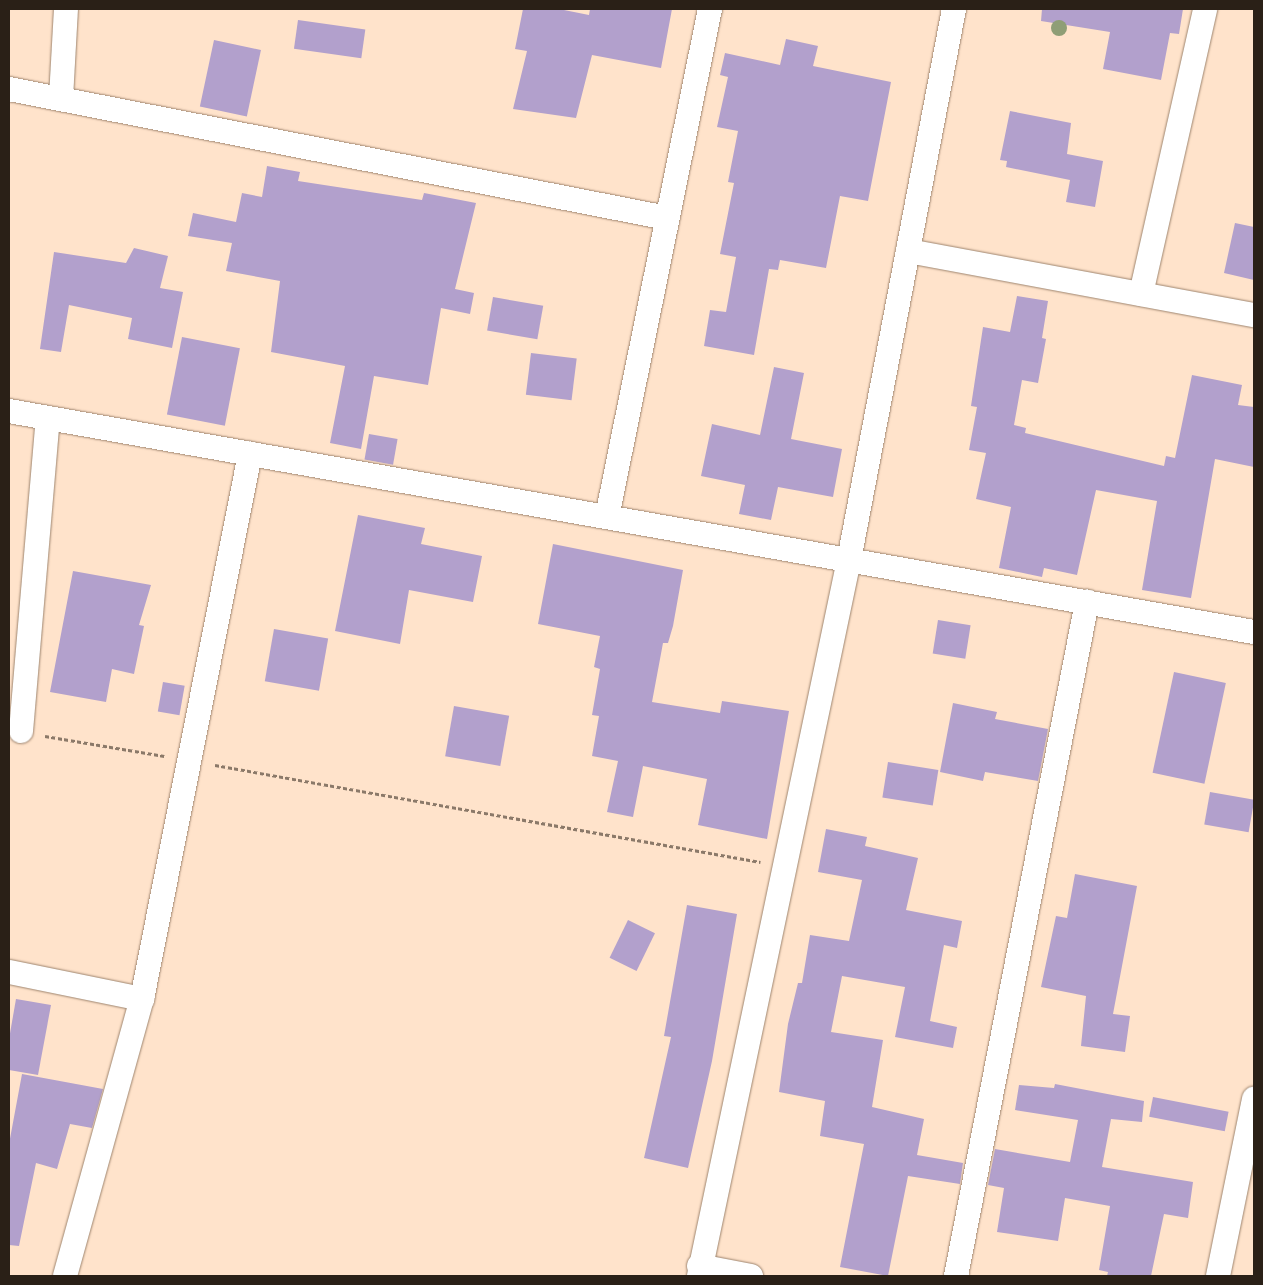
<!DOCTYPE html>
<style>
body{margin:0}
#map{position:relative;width:1263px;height:1285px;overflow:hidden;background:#ffe3cb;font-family:"Open Sans",sans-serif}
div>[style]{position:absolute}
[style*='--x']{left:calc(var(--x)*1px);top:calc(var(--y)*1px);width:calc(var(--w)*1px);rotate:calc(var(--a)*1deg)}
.building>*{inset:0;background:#b2a0cc;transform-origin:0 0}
.path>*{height:3px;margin-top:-1.5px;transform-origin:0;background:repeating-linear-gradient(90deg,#8b7969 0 4px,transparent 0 6.5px)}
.roads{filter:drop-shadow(0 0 1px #9e856f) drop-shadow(0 0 1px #9e856f)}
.minor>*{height:24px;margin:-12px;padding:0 12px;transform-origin:12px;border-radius:12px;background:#fff}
.trees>*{width:16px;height:16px;margin:-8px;border-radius:50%;background:#8f9e76}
span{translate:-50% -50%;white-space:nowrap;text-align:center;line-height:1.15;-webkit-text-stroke:4.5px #fff;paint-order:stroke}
.frame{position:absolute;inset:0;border:10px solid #2a2017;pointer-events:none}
</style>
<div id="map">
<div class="building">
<i style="clip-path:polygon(523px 9px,559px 9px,589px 15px,590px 9px,672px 9px,661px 68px,592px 55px,576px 118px,513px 109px,527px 51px,515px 49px)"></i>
<i style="clip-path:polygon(1042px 9px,1183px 9px,1179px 34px,1170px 33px,1161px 80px,1103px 69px,1110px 32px,1041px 21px)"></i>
<i style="left:298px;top:20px;width:68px;height:29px;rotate:8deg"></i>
<i style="clip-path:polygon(786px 39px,818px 46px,813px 66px,891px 82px,868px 201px,840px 196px,826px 268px,780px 260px,778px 270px,769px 269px,754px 355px,704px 346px,710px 310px,726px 312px,736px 257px,720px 254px,734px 183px,728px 182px,738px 131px,717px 127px,728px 77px,720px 75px,725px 53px,780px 65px)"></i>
<i style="left:214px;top:40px;width:48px;height:68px;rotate:12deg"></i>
<i style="clip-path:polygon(1010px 111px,1071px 123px,1067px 154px,1103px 161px,1095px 207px,1066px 202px,1070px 180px,1006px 167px,1007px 161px,1000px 160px)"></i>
<i style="clip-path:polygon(267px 166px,300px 172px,298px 181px,422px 200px,424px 193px,476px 203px,455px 289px,474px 293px,470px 314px,441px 308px,428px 385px,374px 376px,361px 449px,330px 443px,345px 366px,271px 352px,280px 281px,226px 271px,232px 243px,188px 236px,193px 213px,236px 222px,242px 193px,262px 197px)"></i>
<i style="clip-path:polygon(1235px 223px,1254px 227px,1254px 280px,1224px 273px)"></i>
<i style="clip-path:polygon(134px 248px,168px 256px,160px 288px,183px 292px,172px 348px,128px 339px,132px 318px,69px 305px,61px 352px,40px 349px,54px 252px,126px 263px)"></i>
<i style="clip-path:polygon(1017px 296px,1048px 301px,1042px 338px,1046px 339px,1038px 383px,1022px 380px,1014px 425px,1026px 428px,1025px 433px,1164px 466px,1166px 456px,1175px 458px,1192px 375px,1242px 385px,1238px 405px,1254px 407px,1254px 467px,1215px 459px,1191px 598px,1142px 590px,1157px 501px,1096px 490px,1077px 575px,1044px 568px,1042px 577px,999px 568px,1011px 507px,976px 499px,986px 453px,969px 450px,977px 407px,971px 406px,983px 327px,1010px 332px)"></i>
<i style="left:493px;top:297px;width:51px;height:34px;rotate:10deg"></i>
<i style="left:182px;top:337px;width:59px;height:79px;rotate:11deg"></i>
<i style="left:531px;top:353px;width:46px;height:42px;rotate:7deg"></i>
<i style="clip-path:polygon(774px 367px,804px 373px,791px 439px,842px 449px,833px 497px,778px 487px,771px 520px,739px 514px,745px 485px,701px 476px,712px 424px,760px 435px)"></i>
<i style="left:369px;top:434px;width:29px;height:26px;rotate:10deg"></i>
<i style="clip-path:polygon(358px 515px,425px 528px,421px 544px,482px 556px,473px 602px,409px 590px,400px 644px,335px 631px)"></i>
<i style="clip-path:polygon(553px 544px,683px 570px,673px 626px,668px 643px,663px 643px,652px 702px,720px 713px,722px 701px,789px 711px,767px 839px,698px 825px,707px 779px,643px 766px,633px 817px,607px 812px,618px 761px,592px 756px,599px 716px,592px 715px,600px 669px,594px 667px,600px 636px,538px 624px)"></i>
<i style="clip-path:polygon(73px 571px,151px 585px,139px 625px,144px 626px,134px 674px,112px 669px,106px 702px,50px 692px)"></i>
<i style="left:938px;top:620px;width:33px;height:34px;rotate:9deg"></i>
<i style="left:274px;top:629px;width:55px;height:53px;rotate:10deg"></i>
<i style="left:1174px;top:672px;width:53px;height:103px;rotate:12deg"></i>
<i style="left:163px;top:682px;width:22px;height:30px;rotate:10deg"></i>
<i style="clip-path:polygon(953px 703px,997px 712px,995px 719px,1048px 729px,1038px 781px,985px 772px,983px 781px,940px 772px)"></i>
<i style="left:454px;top:706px;width:56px;height:51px;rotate:10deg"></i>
<i style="left:888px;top:762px;width:51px;height:36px;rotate:9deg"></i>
<i style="left:1210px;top:792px;width:45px;height:33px;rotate:10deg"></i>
<i style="clip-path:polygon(826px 829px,867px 837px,865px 846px,918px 858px,906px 910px,962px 921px,957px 948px,944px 945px,930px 1021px,957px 1027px,953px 1048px,895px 1037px,905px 987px,842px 976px,831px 1032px,883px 1040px,872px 1107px,924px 1119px,917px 1155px,963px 1163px,960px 1184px,908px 1176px,888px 1276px,840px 1267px,864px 1144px,820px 1136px,825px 1101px,779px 1092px,788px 1024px,798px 983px,802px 983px,810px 935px,849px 941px,862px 880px,818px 872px)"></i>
<i style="clip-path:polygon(1075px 874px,1137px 886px,1113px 1014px,1130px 1016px,1125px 1052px,1081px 1046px,1086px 996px,1041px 987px,1056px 916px,1067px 918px)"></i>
<i style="clip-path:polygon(687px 905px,737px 914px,712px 1061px,688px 1168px,644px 1158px,671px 1037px,664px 1036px)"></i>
<i style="left:628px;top:920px;width:30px;height:42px;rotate:26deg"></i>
<i style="clip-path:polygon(16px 999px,51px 1005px,38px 1075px,9px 1070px,9px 1039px)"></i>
<i style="clip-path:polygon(22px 1074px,103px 1089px,92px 1128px,70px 1124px,57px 1169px,36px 1163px,19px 1246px,9px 1245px,9px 1144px)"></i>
<i style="clip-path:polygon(1055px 1084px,1144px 1101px,1142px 1122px,1111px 1119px,1102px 1167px,1193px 1182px,1188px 1218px,1164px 1214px,1151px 1276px,1107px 1276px,1108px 1272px,1099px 1270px,1110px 1206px,1065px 1198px,1058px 1241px,997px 1232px,1004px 1188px,988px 1185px,995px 1149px,1070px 1162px,1078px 1120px,1015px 1110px,1019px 1085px,1054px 1088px)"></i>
<i style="left:1153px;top:1097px;width:77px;height:20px;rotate:11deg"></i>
</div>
<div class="path">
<i style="--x:45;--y:736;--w:121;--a:9.5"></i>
<i style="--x:215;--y:765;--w:554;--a:10.09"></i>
</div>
<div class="roads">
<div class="minor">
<i style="--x:9;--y:89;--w:671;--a:11.09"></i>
<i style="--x:61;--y:98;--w:89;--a:-86.8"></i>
<i style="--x:908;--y:251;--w:352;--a:10.5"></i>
<i style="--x:1141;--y:294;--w:292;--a:-77.3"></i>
<i style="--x:9;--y:411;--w:1264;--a:10.07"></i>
<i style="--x:607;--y:517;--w:518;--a:-78.54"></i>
<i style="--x:21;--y:731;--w:314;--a:-85.1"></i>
<i style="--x:9;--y:972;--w:136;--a:11.5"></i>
<i style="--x:699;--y:1266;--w:53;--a:10.9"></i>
<i style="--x:65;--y:1276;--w:288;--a:-74.5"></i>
<i style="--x:142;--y:999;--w:556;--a:-78.79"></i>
<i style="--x:699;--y:1276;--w:732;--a:-78.17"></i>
<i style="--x:849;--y:560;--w:561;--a:-79.21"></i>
<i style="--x:956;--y:1276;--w:687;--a:-79"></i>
<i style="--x:1218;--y:1276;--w:181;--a:-78.5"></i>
</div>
</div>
<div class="trees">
<i style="left:1059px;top:28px"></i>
</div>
<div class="frame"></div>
</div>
